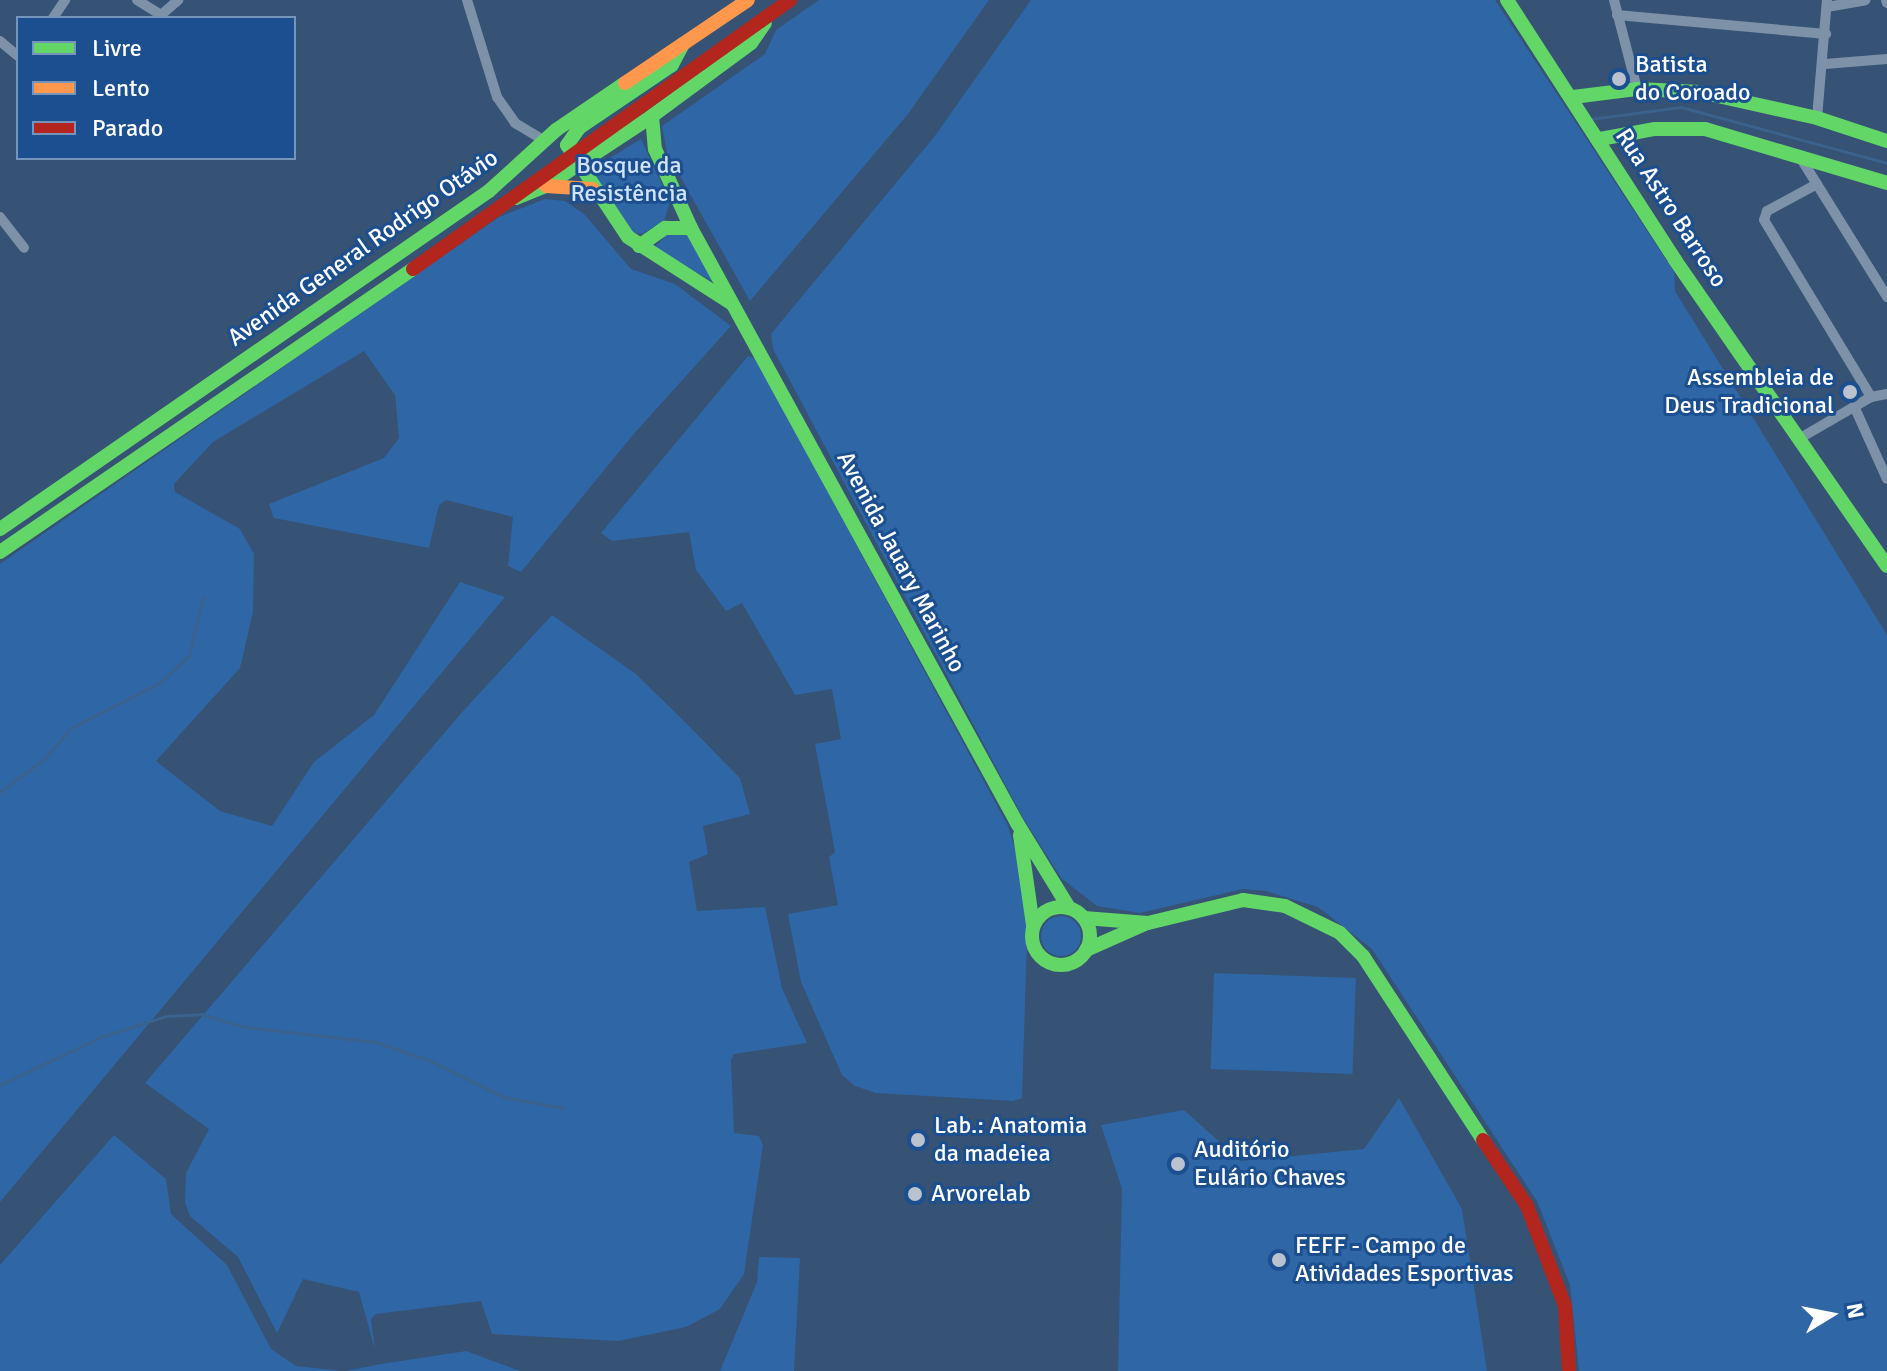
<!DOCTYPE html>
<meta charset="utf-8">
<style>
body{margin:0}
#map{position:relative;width:1887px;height:1371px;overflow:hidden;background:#365274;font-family:Signika,sans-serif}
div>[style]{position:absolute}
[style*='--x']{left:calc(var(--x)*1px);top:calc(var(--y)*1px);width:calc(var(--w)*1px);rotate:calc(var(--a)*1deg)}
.green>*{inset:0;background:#2f66a5;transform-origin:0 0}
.round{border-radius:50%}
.stream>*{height:3px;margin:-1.5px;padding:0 1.5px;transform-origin:1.5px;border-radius:1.5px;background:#3b618d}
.street>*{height:10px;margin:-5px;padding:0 5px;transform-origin:5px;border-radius:5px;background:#7d92a8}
.fast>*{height:14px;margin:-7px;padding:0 7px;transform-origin:7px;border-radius:7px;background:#63d668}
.fast>.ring{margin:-7px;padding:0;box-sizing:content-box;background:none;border:14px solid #63d668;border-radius:50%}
.slow>*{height:14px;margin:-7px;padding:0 7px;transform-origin:7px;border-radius:7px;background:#ff974d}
.jam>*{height:14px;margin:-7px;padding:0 7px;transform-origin:7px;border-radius:7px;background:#b3261e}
.dots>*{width:22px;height:22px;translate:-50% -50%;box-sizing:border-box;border:4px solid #1b4f8f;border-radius:50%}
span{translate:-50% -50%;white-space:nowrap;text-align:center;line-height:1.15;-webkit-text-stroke:6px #1b4f8f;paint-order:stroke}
.poi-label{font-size:24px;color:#fff}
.left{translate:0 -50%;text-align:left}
.right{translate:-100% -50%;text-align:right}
.park-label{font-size:24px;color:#cfe3fa}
.street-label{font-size:24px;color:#fff}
.legend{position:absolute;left:16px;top:16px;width:280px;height:144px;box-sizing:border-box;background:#1b4f8f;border:2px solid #7695bc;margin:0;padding:10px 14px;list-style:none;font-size:24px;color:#fff}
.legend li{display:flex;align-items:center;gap:16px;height:40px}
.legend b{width:40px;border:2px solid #7695bc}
.north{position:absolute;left:1791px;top:1275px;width:80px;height:80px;-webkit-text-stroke:6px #1b4f8f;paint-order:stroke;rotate:80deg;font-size:22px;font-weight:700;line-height:32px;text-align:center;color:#fff}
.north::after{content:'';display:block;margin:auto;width:28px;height:36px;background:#fff;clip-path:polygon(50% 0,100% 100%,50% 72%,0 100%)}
</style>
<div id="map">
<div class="green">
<i style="clip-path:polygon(819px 0,989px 0,908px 114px,750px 301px,667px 153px,662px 126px,765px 54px,776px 30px)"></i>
<i style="clip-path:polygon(1031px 0,1495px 0,1674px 272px,1675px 291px,1887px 635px,1887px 1371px,1579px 1371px,1570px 1285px,1537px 1201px,1372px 949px,1318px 907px,1266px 891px,1243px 889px,1140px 913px,1097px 906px,1061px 878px,1022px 816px,773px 349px,771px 334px,934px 137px)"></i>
<i style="clip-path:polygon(641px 139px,670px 202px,664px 221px,642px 234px,630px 233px,590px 170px)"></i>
<i style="clip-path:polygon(545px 199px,565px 201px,584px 214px,631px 269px,675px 284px,731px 326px,632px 436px,521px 572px,508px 566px,513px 517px,446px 500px,439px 505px,429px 548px,274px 518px,269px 504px,384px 458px,399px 438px,395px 395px,364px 351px,213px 442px,174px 484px,175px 492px,240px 529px,254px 554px,253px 612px,240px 668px,156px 761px,220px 811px,272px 826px,314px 762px,374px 715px,460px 582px,505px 597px,0 1202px,0 564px,499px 217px)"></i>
<i style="clip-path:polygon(667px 234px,692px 234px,719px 285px,654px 248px)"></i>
<i style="clip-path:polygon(748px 356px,756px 359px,1008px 826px,1020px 866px,1027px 939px,1022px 1098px,1013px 1101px,876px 1093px,855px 1086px,842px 1075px,801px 982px,788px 914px,838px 905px,829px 857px,835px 852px,815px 744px,841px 739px,832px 689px,795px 695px,742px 603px,726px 611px,696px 570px,689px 532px,612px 541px,601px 533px)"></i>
<i style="clip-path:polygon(552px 615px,636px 674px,683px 720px,740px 778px,750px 814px,703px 826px,708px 854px,689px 862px,697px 911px,765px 907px,782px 988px,807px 1043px,734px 1054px,731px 1060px,734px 1133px,759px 1136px,763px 1145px,744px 1274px,720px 1309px,686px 1327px,618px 1341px,492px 1334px,481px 1301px,376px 1314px,371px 1319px,375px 1350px,359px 1292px,303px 1279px,277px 1333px,238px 1257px,190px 1216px,185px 1203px,186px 1173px,209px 1129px,145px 1083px,464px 710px)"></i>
<i class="round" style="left:1041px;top:916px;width:40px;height:40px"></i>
<i style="left:1214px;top:973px;width:142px;height:96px;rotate:2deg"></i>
<i style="clip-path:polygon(1399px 1098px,1462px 1209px,1487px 1371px,1118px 1371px,1122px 1189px,1101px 1125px,1184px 1110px,1241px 1161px,1364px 1149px)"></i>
<i style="clip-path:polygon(114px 1135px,166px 1179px,171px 1214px,227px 1265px,271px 1349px,296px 1366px,342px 1371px,0 1371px,0 1265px)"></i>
<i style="clip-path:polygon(759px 1257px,800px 1258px,794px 1371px,720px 1371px,757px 1282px)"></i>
<i style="clip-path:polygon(466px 1351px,520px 1371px,346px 1371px,381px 1364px)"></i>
</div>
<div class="stream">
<i style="--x:1590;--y:119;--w:92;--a:-7.5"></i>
<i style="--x:1681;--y:107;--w:213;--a:15.2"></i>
<i style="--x:0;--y:792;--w:55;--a:-36.9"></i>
<i style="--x:44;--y:759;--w:41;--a:-48.9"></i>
<i style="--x:71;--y:728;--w:101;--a:-27.1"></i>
<i style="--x:161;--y:682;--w:38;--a:-43"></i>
<i style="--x:189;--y:656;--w:60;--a:-76.4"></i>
<i style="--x:0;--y:1085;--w:112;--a:-25.4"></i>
<i style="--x:101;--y:1037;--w:68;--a:-17.9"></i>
<i style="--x:166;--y:1016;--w:35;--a:-3"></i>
<i style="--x:201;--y:1014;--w:46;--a:16.5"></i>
<i style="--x:245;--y:1027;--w:132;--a:6.5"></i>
<i style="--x:376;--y:1042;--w:58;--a:19.1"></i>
<i style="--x:431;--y:1061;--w:81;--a:26.3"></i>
<i style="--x:504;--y:1097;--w:61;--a:10.4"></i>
</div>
<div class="street">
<i style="--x:137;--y:0;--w:28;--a:32"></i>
<i style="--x:161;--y:15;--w:23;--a:-41"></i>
<i style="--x:467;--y:0;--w:102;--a:72.8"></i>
<i style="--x:497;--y:97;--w:32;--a:55"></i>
<i style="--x:515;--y:123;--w:33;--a:31"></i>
<i style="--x:1614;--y:0;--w:92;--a:75.5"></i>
<i style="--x:1886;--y:0;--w:3;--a:72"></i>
<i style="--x:1827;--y:7;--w:39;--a:-10"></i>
<i style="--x:1617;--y:15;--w:210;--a:5.2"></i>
<i style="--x:53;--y:18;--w:22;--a:-56"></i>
<i style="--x:0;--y:41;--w:23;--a:40"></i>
<i style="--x:1825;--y:64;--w:62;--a:-4.6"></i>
<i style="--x:1817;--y:118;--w:118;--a:-85.2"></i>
<i style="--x:1800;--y:157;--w:165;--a:58.1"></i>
<i style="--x:1817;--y:184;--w:57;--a:151.6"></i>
<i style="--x:1767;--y:211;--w:9;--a:108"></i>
<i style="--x:1764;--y:220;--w:207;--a:58.8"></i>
<i style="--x:0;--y:217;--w:39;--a:52"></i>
<i style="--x:1854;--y:406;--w:80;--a:65.7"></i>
<i style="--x:1802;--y:437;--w:80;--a:-30.1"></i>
<i style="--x:1871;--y:397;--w:16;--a:-11"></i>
</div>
<div class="fast">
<i style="--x:1507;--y:0;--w:310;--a:57.1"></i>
<i style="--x:1675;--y:260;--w:372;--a:55.3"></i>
<i style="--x:683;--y:44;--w:24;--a:118"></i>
<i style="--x:672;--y:65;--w:112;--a:145.9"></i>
<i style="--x:579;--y:128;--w:21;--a:125"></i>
<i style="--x:567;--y:145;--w:110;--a:56.5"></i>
<i style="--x:628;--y:237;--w:122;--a:32.7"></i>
<i style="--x:1573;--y:97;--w:64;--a:-7.1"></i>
<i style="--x:1637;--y:89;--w:63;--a:2.7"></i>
<i style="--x:1700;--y:92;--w:120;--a:12.5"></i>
<i style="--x:1817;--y:118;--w:74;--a:18.2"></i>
<i style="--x:652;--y:116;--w:33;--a:85"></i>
<i style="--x:655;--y:149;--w:87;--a:65.5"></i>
<i style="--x:691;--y:228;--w:678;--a:61.28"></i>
<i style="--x:1017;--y:823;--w:100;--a:58.5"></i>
<i style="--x:1600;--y:139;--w:56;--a:-10.3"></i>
<i style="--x:1655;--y:129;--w:50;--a:0"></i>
<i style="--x:1705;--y:129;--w:190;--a:16.5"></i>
<i style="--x:516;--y:198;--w:32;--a:-22"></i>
<i style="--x:546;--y:186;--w:127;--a:-33.4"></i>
<i style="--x:652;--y:116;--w:123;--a:-36.4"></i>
<i style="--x:751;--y:43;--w:24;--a:-55"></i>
<i style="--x:639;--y:246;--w:32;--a:-35"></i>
<i style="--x:665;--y:228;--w:26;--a:0"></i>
<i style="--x:0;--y:529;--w:594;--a:-34.65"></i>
<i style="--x:489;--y:191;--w:91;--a:-42.3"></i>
<i style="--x:556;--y:130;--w:83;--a:-34.3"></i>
<i style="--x:0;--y:552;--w:501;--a:-34.42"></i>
<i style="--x:1020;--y:835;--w:91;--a:81.8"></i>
<i class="ring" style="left:1032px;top:907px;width:44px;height:44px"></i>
<i style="--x:1084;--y:918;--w:64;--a:4.5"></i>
<i style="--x:1148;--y:923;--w:98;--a:-13.6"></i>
<i style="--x:1243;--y:900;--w:42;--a:8.1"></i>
<i style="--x:1285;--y:906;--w:61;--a:26.1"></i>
<i style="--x:1340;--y:933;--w:33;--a:45"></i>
<i style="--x:1363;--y:956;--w:220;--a:56.9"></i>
<i style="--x:1086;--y:950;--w:64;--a:-23.8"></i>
</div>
<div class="slow">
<i style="--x:625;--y:83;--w:148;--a:-34"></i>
<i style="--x:546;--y:186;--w:47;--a:3.7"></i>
</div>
<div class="jam">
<i style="--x:413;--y:269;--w:463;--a:-35.5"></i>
<i style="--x:1483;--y:1140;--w:79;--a:56.3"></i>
<i style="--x:1527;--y:1206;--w:107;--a:69.2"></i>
<i style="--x:1565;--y:1306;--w:65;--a:86.5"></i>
</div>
<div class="dots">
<i style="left:1619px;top:79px;background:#b9c2ce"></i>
<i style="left:1850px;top:392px;background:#b9c2ce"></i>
<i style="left:918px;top:1140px;background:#b9c2ce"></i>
<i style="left:1178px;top:1164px;background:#b9c2ce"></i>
<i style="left:915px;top:1194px;background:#b9c2ce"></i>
<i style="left:1279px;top:1260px;background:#b9c2ce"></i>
</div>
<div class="poi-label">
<span class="left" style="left:1635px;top:79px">Batista<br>do Coroado</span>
<span class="right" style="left:1834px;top:392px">Assembleia de<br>Deus Tradicional</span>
<span class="left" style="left:934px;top:1140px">Lab.: Anatomia<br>da madeiea</span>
<span class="left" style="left:1194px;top:1164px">Auditório<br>Eulário Chaves</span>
<span class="left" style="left:931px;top:1194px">Arvorelab</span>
<span class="left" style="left:1295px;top:1260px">FEFF - Campo de<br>Atividades Esportivas</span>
</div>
<div class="park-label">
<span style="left:629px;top:180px">Bosque da<br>Resistência</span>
</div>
<div class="street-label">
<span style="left:1671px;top:208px;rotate:57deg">Rua Astro Barroso</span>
<span style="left:363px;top:248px;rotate:-35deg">Avenida General Rodrigo Otávio</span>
<span style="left:901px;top:562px;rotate:62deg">Avenida Jauary Marinho</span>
</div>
<ul class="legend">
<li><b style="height:10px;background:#63d668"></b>Livre</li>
<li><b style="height:10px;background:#ff974d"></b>Lento</li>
<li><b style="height:10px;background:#b3261e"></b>Parado</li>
</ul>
<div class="north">N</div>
</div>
